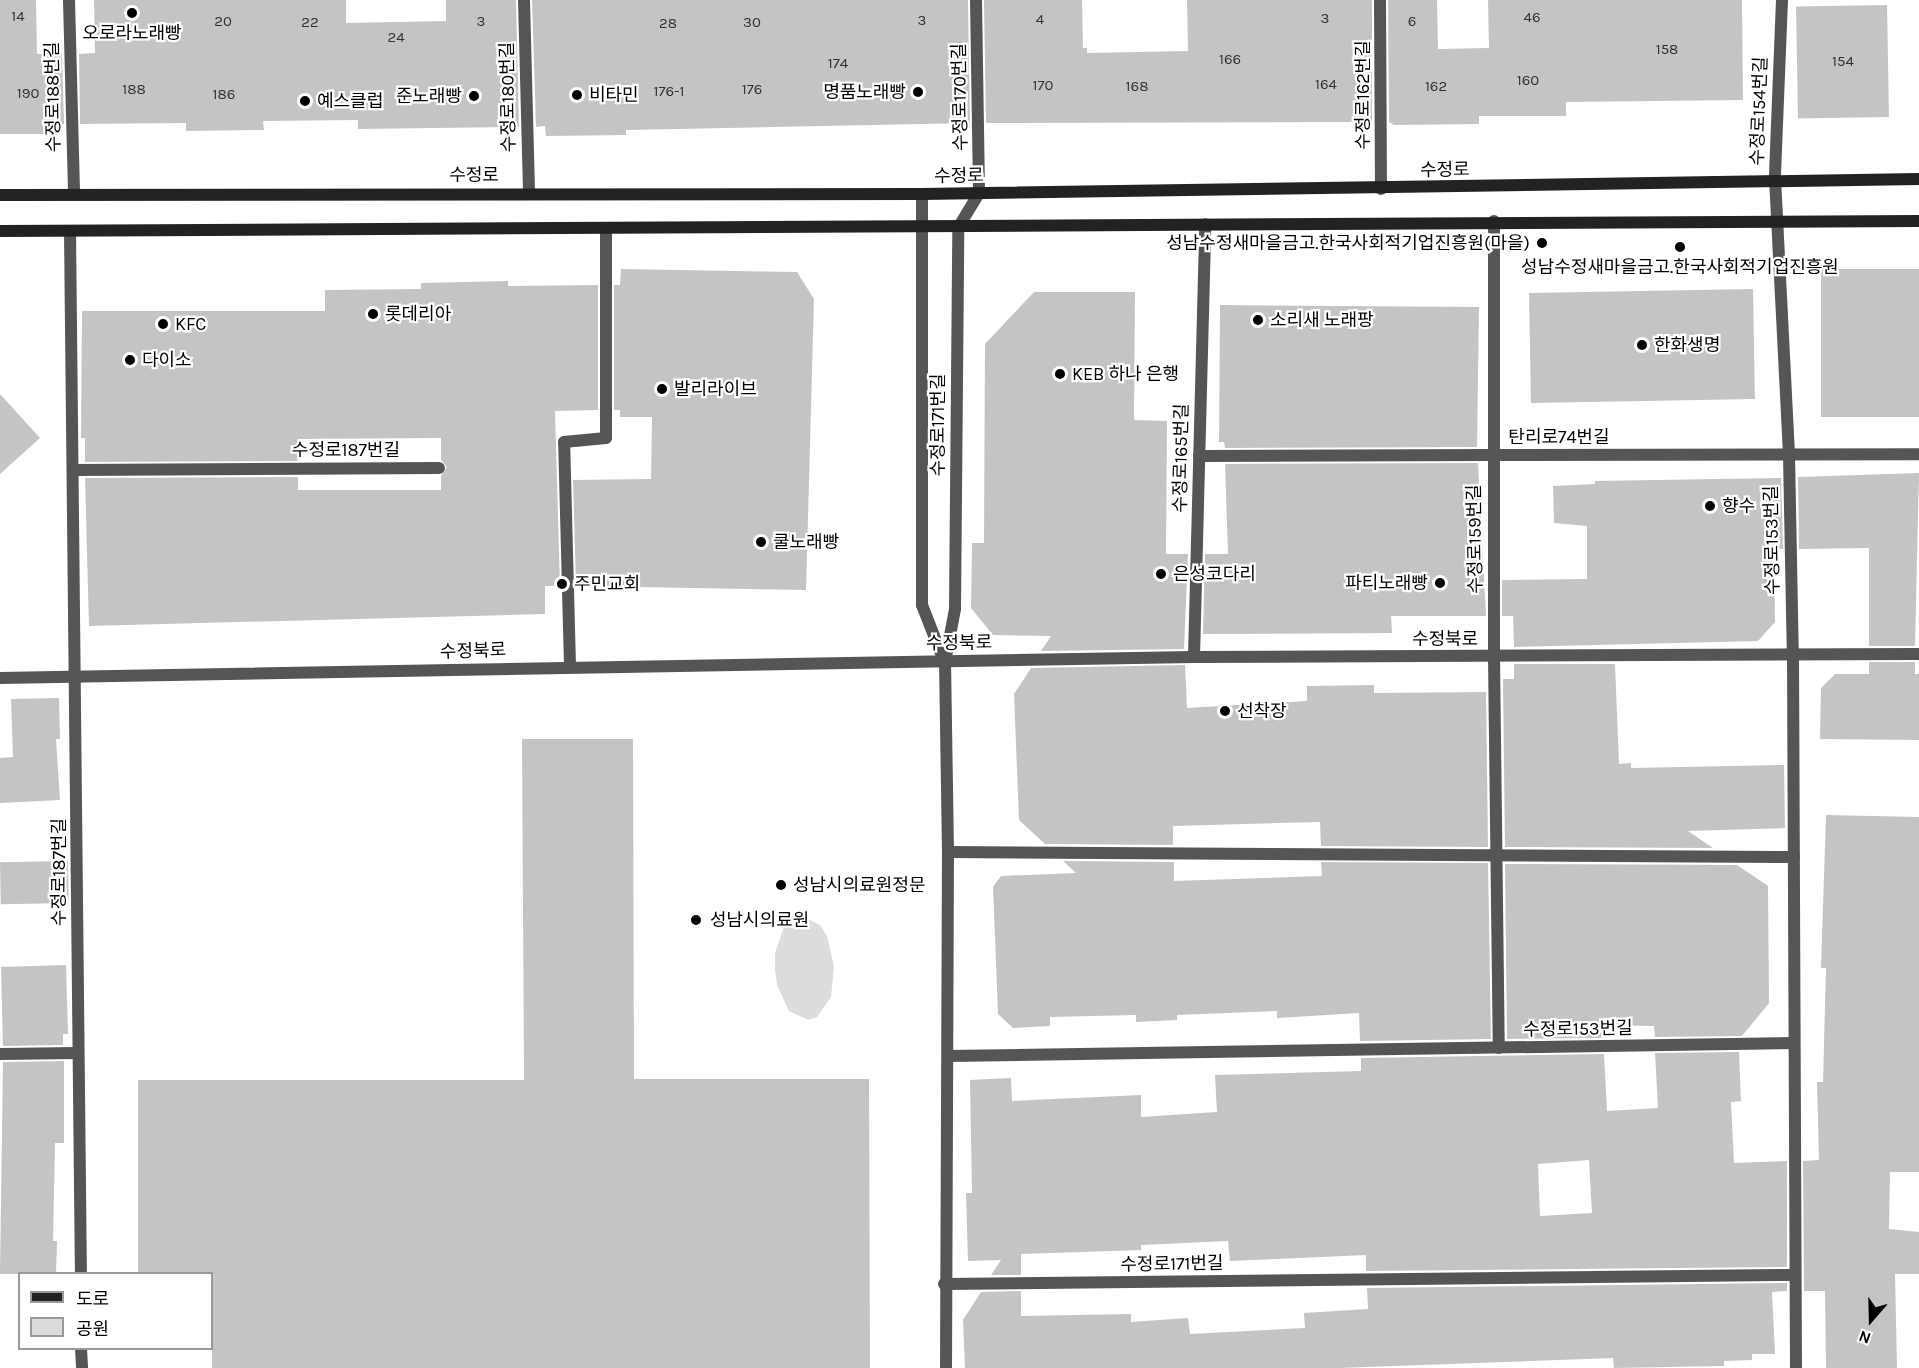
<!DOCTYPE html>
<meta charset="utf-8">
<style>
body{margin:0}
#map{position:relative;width:1919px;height:1368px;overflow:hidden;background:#fff;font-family:Karla,"Noto Sans KR",sans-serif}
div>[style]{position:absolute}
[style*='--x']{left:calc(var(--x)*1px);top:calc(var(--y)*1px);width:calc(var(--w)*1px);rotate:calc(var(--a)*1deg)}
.green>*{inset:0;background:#dcdcdc}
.building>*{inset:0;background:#c4c4c4;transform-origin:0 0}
.lane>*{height:12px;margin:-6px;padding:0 6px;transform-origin:6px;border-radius:6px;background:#555}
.street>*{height:12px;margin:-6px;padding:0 6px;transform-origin:6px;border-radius:6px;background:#555}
.secondary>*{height:12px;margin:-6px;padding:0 6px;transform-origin:6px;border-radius:6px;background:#222}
.dots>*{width:16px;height:16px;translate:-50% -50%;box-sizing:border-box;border:3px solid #fff;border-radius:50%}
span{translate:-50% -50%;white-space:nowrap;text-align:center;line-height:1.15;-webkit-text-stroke:4.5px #fff;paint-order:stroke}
.number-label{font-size:15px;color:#313131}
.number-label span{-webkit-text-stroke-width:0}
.poi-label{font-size:18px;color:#000}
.right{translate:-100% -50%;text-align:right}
.left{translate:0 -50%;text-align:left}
.street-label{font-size:18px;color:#000}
.legend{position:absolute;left:18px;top:1272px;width:195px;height:78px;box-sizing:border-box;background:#fff;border:2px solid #999;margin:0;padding:8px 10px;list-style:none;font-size:18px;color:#000}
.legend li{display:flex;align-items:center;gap:12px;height:30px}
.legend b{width:30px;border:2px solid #999}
.north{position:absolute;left:1841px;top:1290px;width:60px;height:60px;-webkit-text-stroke:4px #fff;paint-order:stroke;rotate:200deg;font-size:16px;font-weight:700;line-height:24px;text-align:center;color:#000}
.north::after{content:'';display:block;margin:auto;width:21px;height:27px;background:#000;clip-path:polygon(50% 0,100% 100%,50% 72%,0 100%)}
</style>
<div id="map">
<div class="green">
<i style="clip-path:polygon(802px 916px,820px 925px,827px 936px,834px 966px,831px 997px,817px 1017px,808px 1020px,789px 1011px,777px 985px,775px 969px,775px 953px,784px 927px)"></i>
</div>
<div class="building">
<i style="clip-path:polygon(0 0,36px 0,37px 54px,62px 54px,64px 124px,56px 124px,56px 134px,0 134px)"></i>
<i style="clip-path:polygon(94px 0,346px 0,346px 23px,446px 21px,446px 0,516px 0,519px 127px,358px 129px,358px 120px,263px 121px,264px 130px,186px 131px,186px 123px,80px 124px,79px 54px,95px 53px)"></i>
<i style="clip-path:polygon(532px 0,968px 0,970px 123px,626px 130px,626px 135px,546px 136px,545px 126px,536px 127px)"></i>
<i style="clip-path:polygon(984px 0,1082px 0,1083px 48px,1087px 48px,1087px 53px,1188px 51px,1187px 0,1372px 0,1372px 122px,986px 123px)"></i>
<i style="clip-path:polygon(1388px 0,1437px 0,1438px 49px,1489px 48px,1488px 0,1742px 0,1743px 100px,1566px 102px,1566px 116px,1479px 116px,1479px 124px,1394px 125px,1389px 122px)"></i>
<i style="left:1887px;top:5px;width:112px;height:91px;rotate:89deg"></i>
<i style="clip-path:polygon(621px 269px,797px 272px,814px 299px,806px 590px,576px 586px,573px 480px,651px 479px,652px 417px,620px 417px,620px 410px,614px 410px,614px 285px,620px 285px)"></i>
<i style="left:1919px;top:269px;width:148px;height:98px;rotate:90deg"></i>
<i style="clip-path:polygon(508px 281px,508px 286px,598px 285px,598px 410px,555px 411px,560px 586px,545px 586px,545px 614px,89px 626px,85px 478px,298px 477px,298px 490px,441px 490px,441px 476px,447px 467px,441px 460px,441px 438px,298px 439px,298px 461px,85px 462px,85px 438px,81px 438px,82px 311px,325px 311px,325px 290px,421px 289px,421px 283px)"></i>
<i style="left:1753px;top:289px;width:110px;height:224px;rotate:89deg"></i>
<i style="clip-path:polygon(1034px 292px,1135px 292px,1134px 420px,1167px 421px,1166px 554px,1188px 554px,1184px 649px,1041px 651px,1051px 636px,993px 635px,971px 608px,972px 543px,984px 543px,985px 344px)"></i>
<i style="clip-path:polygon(1220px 305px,1479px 307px,1477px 447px,1225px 448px,1224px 442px,1219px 442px)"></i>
<i style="clip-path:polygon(0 394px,40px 438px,0 474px)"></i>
<i style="clip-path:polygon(1478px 463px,1486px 616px,1391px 616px,1392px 633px,1203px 634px,1205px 554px,1228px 554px,1225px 464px)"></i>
<i style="clip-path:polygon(1919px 473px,1915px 646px,1869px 646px,1869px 548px,1799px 549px,1798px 477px)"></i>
<i style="clip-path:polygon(1781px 478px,1783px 549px,1777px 549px,1774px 557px,1775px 622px,1758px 641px,1514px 647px,1513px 616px,1502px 616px,1502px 580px,1587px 579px,1587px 526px,1554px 523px,1553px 486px,1595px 484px,1595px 481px)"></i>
<i style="clip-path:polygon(1869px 662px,1915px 662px,1915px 674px,1919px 674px,1919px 740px,1820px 739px,1821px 688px,1835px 674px,1869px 674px)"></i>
<i style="clip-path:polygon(1514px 664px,1615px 664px,1619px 764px,1631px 763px,1631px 768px,1784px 765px,1785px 828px,1688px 831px,1713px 848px,1505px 847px,1503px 679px,1514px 679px)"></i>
<i style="clip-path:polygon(1185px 665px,1187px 708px,1307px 701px,1307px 686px,1374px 685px,1374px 693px,1486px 692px,1488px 847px,1321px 846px,1320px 822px,1173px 826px,1173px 845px,1045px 844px,1019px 820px,1014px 694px,1031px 668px)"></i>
<i style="clip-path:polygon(59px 698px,60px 739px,56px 739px,60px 800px,0 803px,0 758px,13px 757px,11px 699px)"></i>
<i style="clip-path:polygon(522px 739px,633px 739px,634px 1079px,869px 1079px,870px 1368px,212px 1368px,212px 1274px,138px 1274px,138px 1080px,524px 1080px)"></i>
<i style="clip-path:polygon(1826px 815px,1919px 817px,1919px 1172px,1890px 1172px,1889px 1229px,1919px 1232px,1919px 1274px,1895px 1274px,1897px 1368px,1826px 1368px,1825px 1291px,1804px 1291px,1803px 1161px,1819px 1160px,1817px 1082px,1823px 1082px,1826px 968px,1821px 968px)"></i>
<i style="left:68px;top:861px;width:42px;height:68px;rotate:89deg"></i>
<i style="clip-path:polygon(1063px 861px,1174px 862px,1174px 881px,1322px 876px,1321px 862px,1488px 863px,1491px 1039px,1360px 1041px,1359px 1013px,1277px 1018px,1277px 1011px,1177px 1015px,1177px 1020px,1136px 1022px,1136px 1015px,1050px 1017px,1050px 1026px,1013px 1028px,998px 1014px,993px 887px,1001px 876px,1076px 873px)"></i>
<i style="clip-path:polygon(1505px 864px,1737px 865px,1768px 886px,1769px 1003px,1742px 1036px,1655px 1037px,1654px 1026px,1603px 1025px,1603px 1038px,1507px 1039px)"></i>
<i style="clip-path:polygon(66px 965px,68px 1034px,63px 1034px,63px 1045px,3px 1046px,1px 967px)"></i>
<i style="clip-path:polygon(evenodd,1739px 1052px,1741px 1101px,1731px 1102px,1734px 1163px,1787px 1161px,1787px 1267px,1366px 1271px,1366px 1255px,1230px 1261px,1228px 1241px,1141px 1245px,1141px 1250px,1021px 1254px,1021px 1275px,991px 1275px,1001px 1260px,968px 1261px,966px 1193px,972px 1193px,970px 1080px,1011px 1078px,1012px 1101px,1141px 1095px,1141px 1117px,1217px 1112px,1215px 1075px,1361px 1071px,1361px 1058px,1604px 1054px,1607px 1111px,1658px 1108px,1655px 1053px,1739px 1052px,1589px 1160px,1592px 1213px,1540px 1216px,1538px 1164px,1589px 1160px)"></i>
<i style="clip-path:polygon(64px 1061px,64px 1143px,55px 1143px,53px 1241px,57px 1241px,56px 1274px,0 1274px,3px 1062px)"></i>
<i style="clip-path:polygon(1787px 1283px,1787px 1291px,1772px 1292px,1775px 1354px,1752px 1354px,1752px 1360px,1724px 1361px,1724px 1366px,1614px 1368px,1613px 1358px,1339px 1368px,965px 1368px,963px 1320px,981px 1292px,1021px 1291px,1021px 1316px,1131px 1314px,1131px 1322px,1188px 1318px,1190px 1334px,1305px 1328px,1304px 1313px,1368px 1309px,1367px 1288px)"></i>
</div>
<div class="lane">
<i style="--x:524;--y:0;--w:193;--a:88.5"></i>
<i style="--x:976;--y:0;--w:193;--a:89.1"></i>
<i style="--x:1380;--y:0;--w:189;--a:89.7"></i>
<i style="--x:1199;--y:456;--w:293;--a:-0.2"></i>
<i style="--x:73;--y:470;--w:366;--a:-0.3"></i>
<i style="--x:1194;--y:657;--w:433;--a:-88.5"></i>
<i style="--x:1494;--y:657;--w:391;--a:89.3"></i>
<i style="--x:570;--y:666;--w:224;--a:-91.5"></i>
<i style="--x:564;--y:442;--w:42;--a:-5.4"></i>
<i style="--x:606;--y:438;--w:208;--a:-90"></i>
</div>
<div class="street">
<i style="--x:69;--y:0;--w:193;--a:88.5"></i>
<i style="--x:1782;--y:0;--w:178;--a:92.3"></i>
<i style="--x:1775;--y:178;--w:277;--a:87.1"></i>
<i style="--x:1789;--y:455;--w:201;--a:88.9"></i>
<i style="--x:1793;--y:656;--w:712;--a:89.76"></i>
<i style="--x:922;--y:194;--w:411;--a:90"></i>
<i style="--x:922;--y:605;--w:60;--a:68.6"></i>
<i style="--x:70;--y:231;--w:1043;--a:89.4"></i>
<i style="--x:1492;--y:455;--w:427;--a:-0.1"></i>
<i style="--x:1494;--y:657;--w:436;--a:-90"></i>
<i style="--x:0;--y:678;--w:1194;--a:-1.01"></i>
<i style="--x:1194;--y:657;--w:725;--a:-0.24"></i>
<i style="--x:948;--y:852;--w:846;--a:0.34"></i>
<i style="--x:0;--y:1054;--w:78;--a:-0.7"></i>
<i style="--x:948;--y:1056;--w:846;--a:-0.88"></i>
<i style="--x:944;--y:1284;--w:850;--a:-0.61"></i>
<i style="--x:81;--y:1348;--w:20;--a:87"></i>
<i style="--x:946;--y:1368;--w:516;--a:-89.78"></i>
<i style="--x:948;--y:852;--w:190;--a:-90.9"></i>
<i style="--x:945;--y:662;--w:54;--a:-79.3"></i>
<i style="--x:955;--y:609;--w:381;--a:-89.5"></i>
<i style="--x:958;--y:228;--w:41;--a:-59"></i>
</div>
<div class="secondary">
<i style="--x:0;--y:195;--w:922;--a:-0.06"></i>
<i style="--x:922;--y:194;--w:997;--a:-0.86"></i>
<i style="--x:0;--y:231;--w:1919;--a:-0.3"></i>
</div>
<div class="dots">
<i style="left:132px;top:13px;background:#000"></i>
<i style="left:918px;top:92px;background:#000"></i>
<i style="left:577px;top:95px;background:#000"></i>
<i style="left:474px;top:96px;background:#000"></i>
<i style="left:305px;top:101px;background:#000"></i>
<i style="left:1542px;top:243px;background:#000"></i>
<i style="left:1680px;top:247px;background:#000"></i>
<i style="left:373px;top:314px;background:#000"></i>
<i style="left:1258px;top:320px;background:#000"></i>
<i style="left:163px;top:324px;background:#000"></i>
<i style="left:1642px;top:345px;background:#000"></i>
<i style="left:130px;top:360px;background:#000"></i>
<i style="left:1060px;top:374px;background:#000"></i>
<i style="left:662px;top:389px;background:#000"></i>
<i style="left:1710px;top:506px;background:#000"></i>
<i style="left:761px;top:542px;background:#000"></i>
<i style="left:1161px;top:574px;background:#000"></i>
<i style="left:1440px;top:583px;background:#000"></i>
<i style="left:562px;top:584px;background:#000"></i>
<i style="left:1225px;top:711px;background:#000"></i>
<i style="left:781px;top:885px;background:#000"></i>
<i style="left:696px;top:920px;background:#000"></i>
</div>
<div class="number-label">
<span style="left:18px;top:17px">14</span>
<span style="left:1532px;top:18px">46</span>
<span style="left:1325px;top:19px">3</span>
<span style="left:1040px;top:20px">4</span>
<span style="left:922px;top:21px">3</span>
<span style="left:223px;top:22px">20</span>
<span style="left:481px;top:22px">3</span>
<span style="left:1412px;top:22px">6</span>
<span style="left:310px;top:23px">22</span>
<span style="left:752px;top:23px">30</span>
<span style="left:668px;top:24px">28</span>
<span style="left:396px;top:38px">24</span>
<span style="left:1667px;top:50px">158</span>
<span style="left:1230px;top:60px">166</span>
<span style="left:1843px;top:62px">154</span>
<span style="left:838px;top:64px">174</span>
<span style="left:1528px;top:81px">160</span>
<span style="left:1326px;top:85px">164</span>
<span style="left:1043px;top:86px">170</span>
<span style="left:1137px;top:87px">168</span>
<span style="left:1436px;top:87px">162</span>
<span style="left:134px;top:90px">188</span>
<span style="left:752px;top:90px">176</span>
<span style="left:669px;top:92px">176-1</span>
<span style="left:28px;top:94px">190</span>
<span style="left:224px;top:95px">186</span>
</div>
<div class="poi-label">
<span style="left:132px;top:33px">오로라노래빵</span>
<span class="right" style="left:906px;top:92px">명품노래빵</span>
<span class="left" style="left:589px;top:95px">비타민</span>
<span class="right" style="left:462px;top:96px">준노래빵</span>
<span class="left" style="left:317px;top:101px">예스클럽</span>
<span class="right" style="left:1530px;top:243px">성남수정새마을금고.한국사회적기업진흥원(마을)</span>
<span style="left:1680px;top:267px">성남수정새마을금고.한국사회적기업진흥원</span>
<span class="left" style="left:385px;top:314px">롯데리아</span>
<span class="left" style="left:1270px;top:320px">소리새 노래팡</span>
<span class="left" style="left:175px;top:324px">KFC</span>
<span class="left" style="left:1654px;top:345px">한화생명</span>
<span class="left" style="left:142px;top:360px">다이소</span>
<span class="left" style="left:1072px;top:374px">KEB 하나 은행</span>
<span class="left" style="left:674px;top:389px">발리라이브</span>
<span class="left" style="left:1722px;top:506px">향수</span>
<span class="left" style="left:773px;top:542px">쿨노래빵</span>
<span class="left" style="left:1173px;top:574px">은성코다리</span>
<span class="right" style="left:1428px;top:583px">파티노래빵</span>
<span class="left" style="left:574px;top:584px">주민교회</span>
<span class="left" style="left:1237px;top:711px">선착장</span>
<span class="left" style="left:793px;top:885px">성남시의료원정문</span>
<span class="left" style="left:710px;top:920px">성남시의료원</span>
</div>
<div class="street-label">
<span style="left:1363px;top:95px;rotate:-90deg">수정로162번길</span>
<span style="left:53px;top:97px;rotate:-91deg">수정로188번길</span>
<span style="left:508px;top:97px;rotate:-91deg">수정로180번길</span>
<span style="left:960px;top:97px;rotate:-91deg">수정로170번길</span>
<span style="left:1759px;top:111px;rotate:-88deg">수정로154번길</span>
<span style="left:1445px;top:170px;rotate:-1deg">수정로</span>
<span style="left:474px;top:175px">수정로</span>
<span style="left:959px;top:176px;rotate:-1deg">수정로</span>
<span style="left:938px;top:425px;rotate:-90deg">수정로171번길</span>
<span style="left:1559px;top:437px">탄리로74번길</span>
<span style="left:346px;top:450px">수정로187번길</span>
<span style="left:1181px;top:458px;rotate:-89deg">수정로165번길</span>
<span style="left:1475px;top:539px;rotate:-91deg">수정로159번길</span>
<span style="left:1772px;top:540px;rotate:-91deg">수정로153번길</span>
<span style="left:1445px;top:639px">수정북로</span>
<span style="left:959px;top:643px;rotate:-1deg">수정북로</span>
<span style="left:473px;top:651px;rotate:-2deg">수정북로</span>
<span style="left:59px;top:872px;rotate:-90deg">수정로187번길</span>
<span style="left:1578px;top:1029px;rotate:-1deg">수정로153번길</span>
<span style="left:1172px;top:1264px;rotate:-1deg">수정로171번길</span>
</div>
<ul class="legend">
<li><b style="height:8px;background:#222"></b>도로</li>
<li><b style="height:16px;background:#dcdcdc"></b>공원</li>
</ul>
<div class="north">N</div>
</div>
